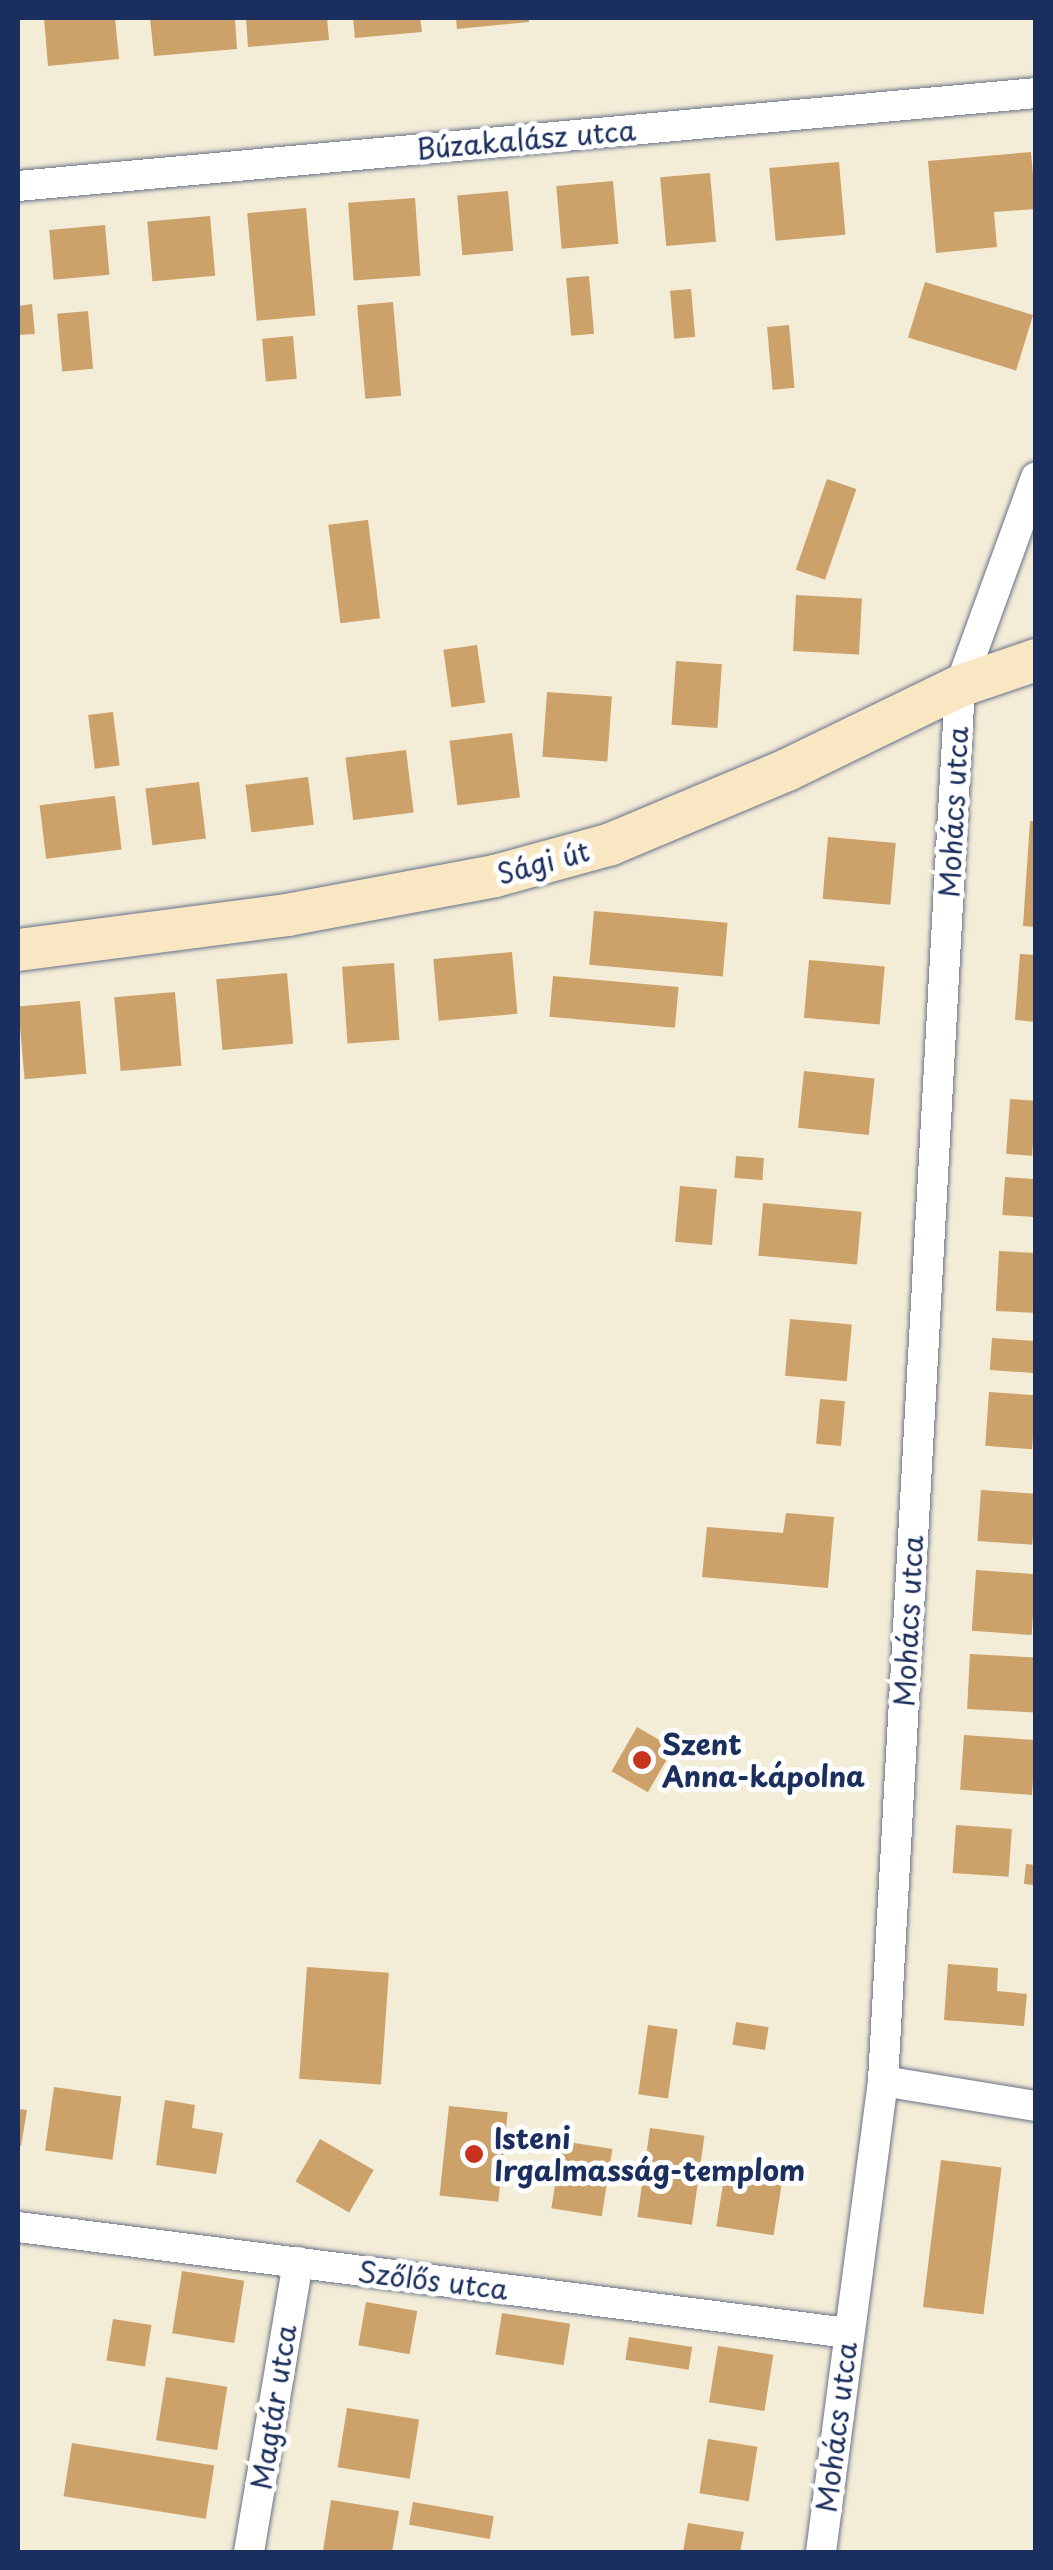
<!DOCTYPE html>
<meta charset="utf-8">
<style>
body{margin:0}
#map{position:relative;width:1053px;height:2570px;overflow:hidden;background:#f3ecd7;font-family:"Playpen Sans",sans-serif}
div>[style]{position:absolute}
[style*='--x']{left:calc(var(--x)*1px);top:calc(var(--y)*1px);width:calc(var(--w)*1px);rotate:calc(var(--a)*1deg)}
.building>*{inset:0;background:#cda16a;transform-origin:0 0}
.roads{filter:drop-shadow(0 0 2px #677188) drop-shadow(0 0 2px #677188)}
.street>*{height:30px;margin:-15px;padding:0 15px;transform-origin:15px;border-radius:15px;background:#fff}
.secondary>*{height:42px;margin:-21px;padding:0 21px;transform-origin:21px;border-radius:21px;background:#f9e7c3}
.dots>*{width:28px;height:28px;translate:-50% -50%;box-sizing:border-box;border:5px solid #fff;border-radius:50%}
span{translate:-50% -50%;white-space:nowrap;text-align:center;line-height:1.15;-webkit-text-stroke:10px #fff;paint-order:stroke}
.street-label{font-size:28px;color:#1b2f5e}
.poi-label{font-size:28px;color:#1b2f5e;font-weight:700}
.left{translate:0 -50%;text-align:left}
.frame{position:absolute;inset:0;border:20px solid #1b2f5e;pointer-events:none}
</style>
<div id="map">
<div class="building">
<i style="clip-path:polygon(44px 18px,115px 18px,119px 59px,48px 66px)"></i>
<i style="clip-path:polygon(150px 18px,235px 18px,237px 49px,154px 56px)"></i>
<i style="clip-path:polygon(246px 18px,327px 18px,329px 40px,248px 47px)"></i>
<i style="clip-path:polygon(353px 18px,420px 18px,422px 32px,355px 38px)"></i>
<i style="clip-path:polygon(456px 18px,529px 18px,529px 22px,457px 29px)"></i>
<i style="clip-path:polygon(1031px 152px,1036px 209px,994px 212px,997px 247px,936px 253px,928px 161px)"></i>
<i style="left:839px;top:162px;width:73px;height:70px;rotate:85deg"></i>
<i style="left:710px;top:173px;width:69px;height:50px;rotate:85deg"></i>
<i style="left:613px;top:181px;width:63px;height:57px;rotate:85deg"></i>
<i style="left:508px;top:191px;width:60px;height:51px;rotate:85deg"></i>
<i style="left:415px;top:198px;width:78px;height:67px;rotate:86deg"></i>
<i style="left:306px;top:208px;width:108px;height:59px;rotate:85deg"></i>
<i style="left:210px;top:216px;width:60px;height:63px;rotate:85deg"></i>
<i style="left:105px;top:225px;width:50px;height:56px;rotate:85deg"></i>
<i style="left:589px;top:276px;width:58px;height:23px;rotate:85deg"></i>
<i style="left:925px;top:282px;width:113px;height:58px;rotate:17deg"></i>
<i style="left:691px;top:289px;width:48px;height:21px;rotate:85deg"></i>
<i style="left:393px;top:302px;width:94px;height:36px;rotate:85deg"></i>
<i style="clip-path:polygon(32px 304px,35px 334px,18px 335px,18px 306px)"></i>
<i style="left:88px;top:311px;width:58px;height:31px;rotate:85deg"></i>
<i style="left:789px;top:325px;width:63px;height:22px;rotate:85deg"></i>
<i style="left:293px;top:336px;width:43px;height:31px;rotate:85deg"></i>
<i style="left:827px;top:479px;width:31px;height:96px;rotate:19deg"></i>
<i style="left:368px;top:520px;width:99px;height:40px;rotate:83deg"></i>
<i style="left:796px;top:595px;width:66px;height:56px;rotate:3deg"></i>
<i style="left:477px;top:645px;width:58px;height:34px;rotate:82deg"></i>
<i style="left:676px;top:661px;width:46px;height:64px;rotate:4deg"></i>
<i style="left:547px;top:692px;width:65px;height:65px;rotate:4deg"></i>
<i style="left:113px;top:712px;width:54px;height:25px;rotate:83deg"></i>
<i style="left:512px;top:733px;width:65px;height:63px;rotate:83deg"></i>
<i style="left:406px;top:750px;width:63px;height:61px;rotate:83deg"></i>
<i style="left:308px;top:777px;width:48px;height:63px;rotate:83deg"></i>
<i style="left:199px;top:782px;width:57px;height:54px;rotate:83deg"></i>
<i style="left:115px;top:796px;width:54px;height:76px;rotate:83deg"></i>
<i style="clip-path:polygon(1030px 821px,1036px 821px,1036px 927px,1023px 926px)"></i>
<i style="left:828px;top:837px;width:68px;height:62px;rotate:5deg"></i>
<i style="left:594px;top:911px;width:134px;height:54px;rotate:5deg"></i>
<i style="left:512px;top:952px;width:62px;height:79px;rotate:85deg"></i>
<i style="clip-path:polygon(1020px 954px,1036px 955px,1036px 1022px,1015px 1020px)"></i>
<i style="left:809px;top:960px;width:76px;height:58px;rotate:5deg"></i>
<i style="left:394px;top:963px;width:77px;height:52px;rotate:86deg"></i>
<i style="left:287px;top:973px;width:71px;height:71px;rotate:85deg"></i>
<i style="left:553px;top:976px;width:126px;height:41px;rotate:5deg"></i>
<i style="left:175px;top:992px;width:74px;height:61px;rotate:85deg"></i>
<i style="left:80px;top:1001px;width:73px;height:62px;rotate:85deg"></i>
<i style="left:804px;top:1071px;width:71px;height:57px;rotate:6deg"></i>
<i style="left:1010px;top:1099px;width:26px;height:55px;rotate:4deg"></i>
<i style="left:736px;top:1156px;width:28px;height:22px;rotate:4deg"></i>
<i style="left:1005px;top:1177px;width:31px;height:38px;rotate:4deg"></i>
<i style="left:680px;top:1186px;width:37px;height:56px;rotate:5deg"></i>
<i style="left:763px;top:1203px;width:99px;height:53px;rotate:5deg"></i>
<i style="left:999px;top:1251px;width:37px;height:60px;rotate:3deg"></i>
<i style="left:790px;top:1319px;width:62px;height:57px;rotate:5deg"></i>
<i style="left:992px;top:1338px;width:44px;height:32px;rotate:4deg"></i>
<i style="left:989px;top:1392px;width:47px;height:54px;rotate:4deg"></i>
<i style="left:820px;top:1399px;width:25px;height:45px;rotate:5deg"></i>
<i style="left:981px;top:1490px;width:55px;height:51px;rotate:4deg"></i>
<i style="clip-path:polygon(786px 1513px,834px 1517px,828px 1588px,702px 1577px,707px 1527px,783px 1533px)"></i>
<i style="left:976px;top:1570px;width:60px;height:61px;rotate:4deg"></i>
<i style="left:970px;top:1654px;width:66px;height:55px;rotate:3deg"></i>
<i style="left:637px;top:1727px;width:42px;height:51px;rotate:30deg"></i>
<i style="left:964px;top:1735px;width:72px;height:55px;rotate:4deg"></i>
<i style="left:956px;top:1825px;width:56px;height:48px;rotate:4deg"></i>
<i style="left:1026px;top:1864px;width:10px;height:20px;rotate:6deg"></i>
<i style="clip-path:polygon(948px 1964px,998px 1968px,997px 1991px,1027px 1994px,1024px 2026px,944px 2020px)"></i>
<i style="left:307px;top:1967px;width:82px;height:112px;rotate:4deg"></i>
<i style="left:736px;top:2022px;width:33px;height:23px;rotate:9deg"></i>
<i style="left:648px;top:2025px;width:30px;height:70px;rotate:8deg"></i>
<i style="left:54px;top:2087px;width:68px;height:64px;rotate:8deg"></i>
<i style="clip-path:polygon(165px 2100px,195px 2105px,192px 2128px,223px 2133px,216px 2174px,156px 2165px)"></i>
<i style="left:449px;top:2106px;width:59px;height:90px;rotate:6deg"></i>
<i style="clip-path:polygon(18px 2109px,27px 2110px,21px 2146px,18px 2145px)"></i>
<i style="left:650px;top:2128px;width:55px;height:90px;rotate:8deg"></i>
<i style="left:320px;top:2139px;width:62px;height:49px;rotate:30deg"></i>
<i style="left:562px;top:2141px;width:51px;height:68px;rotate:9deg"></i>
<i style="left:941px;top:2160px;width:61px;height:148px;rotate:7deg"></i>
<i style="left:726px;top:2165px;width:58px;height:62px;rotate:9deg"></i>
<i style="left:182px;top:2271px;width:63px;height:63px;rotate:9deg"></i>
<i style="left:366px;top:2302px;width:52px;height:44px;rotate:10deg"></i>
<i style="left:502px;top:2313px;width:69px;height:42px;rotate:9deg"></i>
<i style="left:113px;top:2319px;width:39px;height:42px;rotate:9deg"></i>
<i style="left:629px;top:2337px;width:64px;height:23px;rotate:9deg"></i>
<i style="left:718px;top:2346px;width:56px;height:57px;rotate:9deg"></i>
<i style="left:166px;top:2377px;width:62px;height:64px;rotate:9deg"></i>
<i style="left:347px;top:2408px;width:73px;height:60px;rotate:9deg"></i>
<i style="left:708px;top:2439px;width:50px;height:55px;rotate:9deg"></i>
<i style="left:72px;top:2443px;width:144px;height:54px;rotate:9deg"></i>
<i style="clip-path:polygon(331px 2500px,399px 2511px,392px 2552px,323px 2551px)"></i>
<i style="left:413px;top:2502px;width:82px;height:23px;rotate:10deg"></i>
<i style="clip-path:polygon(688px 2523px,744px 2532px,740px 2552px,683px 2552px)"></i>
</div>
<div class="roads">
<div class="street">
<i style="--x:18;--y:186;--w:1022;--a:-5.22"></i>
<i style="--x:883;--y:2081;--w:155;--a:9.3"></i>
<i style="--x:18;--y:2227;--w:837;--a:7.28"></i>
<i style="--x:249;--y:2552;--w:294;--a:-80.4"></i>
<i style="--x:821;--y:2552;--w:475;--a:-82.5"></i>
<i style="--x:883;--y:2081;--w:1397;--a:-86.84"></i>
<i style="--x:960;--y:686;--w:222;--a:-70"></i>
</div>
<div class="secondary">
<i style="--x:18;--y:950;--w:271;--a:-7.4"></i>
<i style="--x:287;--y:915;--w:212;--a:-10.6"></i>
<i style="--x:495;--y:876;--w:120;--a:-15.4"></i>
<i style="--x:611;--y:844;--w:191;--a:-22.8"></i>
<i style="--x:787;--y:770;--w:192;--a:-25.9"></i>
<i style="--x:960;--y:686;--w:80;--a:-18.9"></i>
</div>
</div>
<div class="dots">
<i style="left:642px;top:1760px;background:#c8321e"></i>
<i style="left:474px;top:2154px;background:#c8321e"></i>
</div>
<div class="street-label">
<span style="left:526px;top:139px;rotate:-5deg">Búzakalász utca</span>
<span style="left:953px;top:812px;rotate:-87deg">Mohács utca</span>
<span style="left:543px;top:862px;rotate:-15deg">Sági út</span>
<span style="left:908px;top:1621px;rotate:-87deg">Mohács utca</span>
<span style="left:433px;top:2280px;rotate:7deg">Szőlős utca</span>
<span style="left:273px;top:2407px;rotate:-81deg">Magtár utca</span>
<span style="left:836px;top:2427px;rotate:-83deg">Mohács utca</span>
</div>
<div class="poi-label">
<span class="left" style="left:662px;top:1760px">Szent<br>Anna-kápolna</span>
<span class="left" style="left:494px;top:2154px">Isteni<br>Irgalmasság-templom</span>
</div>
<div class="frame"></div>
</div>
